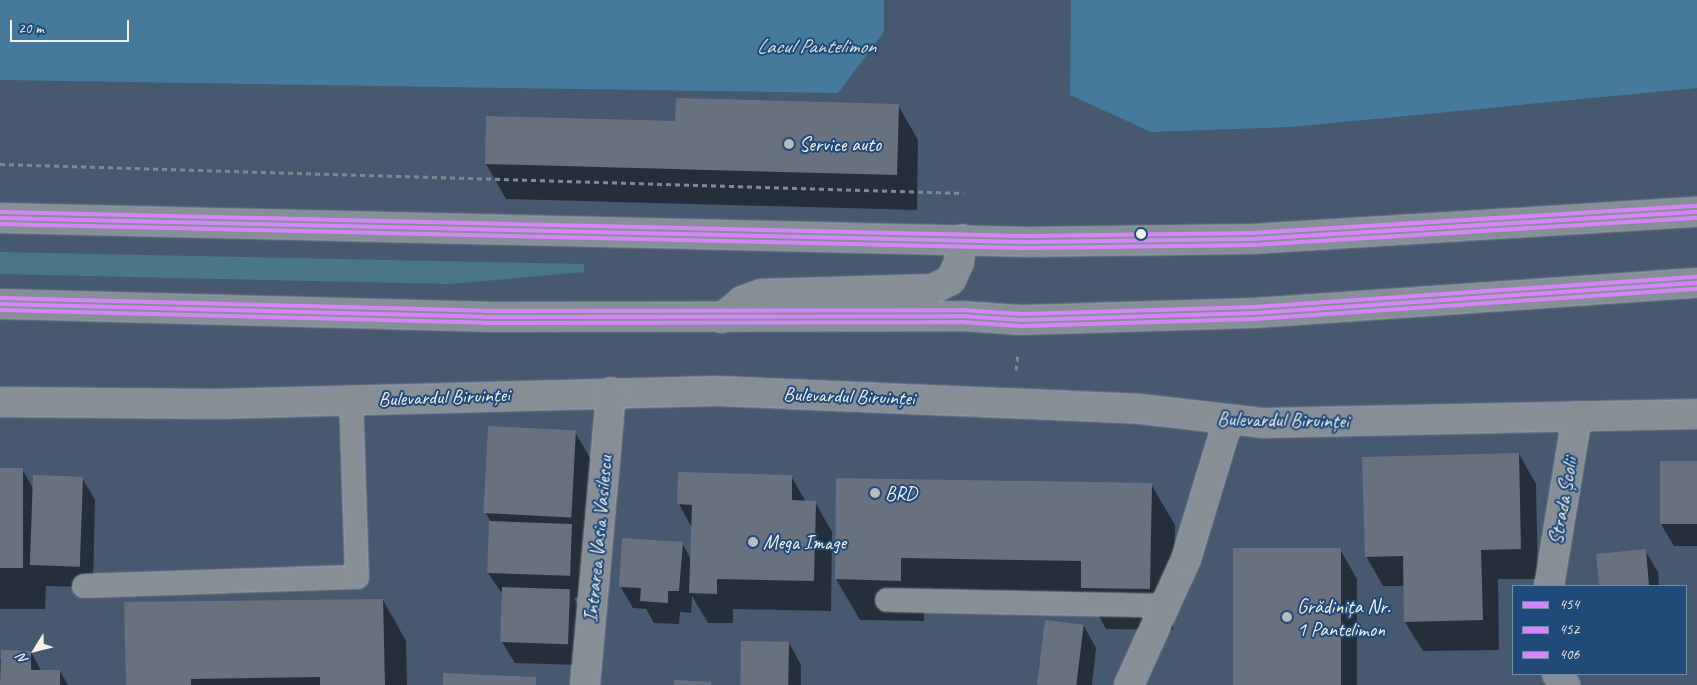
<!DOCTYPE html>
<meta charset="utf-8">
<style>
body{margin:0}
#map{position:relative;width:1697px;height:685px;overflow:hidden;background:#47596e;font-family:Caveat,sans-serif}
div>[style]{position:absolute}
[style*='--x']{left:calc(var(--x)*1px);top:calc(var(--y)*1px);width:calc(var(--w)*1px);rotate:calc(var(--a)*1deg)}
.green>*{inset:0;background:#4b7784}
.water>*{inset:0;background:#457a9c}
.shadow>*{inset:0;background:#0007}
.building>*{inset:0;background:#67727e;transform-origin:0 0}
.path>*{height:3px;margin-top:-1.5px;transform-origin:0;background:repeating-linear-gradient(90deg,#818a94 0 5px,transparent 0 9px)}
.roads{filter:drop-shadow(0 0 1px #a4acb3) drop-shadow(0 0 1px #a4acb3)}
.lane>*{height:22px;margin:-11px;padding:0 11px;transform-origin:11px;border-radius:11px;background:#878f96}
.street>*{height:28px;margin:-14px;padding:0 14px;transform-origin:14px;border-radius:14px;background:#878f96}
.primary>*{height:28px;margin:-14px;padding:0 14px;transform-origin:14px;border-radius:14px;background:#878f96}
.bus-1>*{height:4px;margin:-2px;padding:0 2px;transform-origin:2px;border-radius:2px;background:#d685f9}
.bus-2>*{height:4px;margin:-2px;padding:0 2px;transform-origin:2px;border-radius:2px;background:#d685f9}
.bus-3>*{height:4px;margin:-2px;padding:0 2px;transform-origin:2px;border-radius:2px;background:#d685f9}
.dots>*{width:14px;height:14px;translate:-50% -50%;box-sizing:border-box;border:2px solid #1f4a7a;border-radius:50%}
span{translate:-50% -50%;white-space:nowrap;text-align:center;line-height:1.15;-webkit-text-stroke:4px #1f4a7a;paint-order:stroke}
.poi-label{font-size:20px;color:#f4f1e8}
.left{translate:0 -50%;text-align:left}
.street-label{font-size:20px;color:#f4f1e8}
.water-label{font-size:21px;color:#dae0dd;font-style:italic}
.legend{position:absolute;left:1512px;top:585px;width:175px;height:90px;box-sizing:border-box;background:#1f4a7a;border:1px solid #748da6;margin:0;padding:6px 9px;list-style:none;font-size:15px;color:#f4f1e8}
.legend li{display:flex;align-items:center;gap:10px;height:25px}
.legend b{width:25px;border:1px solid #748da6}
.north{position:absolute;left:10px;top:625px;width:50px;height:50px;-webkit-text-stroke:4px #1f4a7a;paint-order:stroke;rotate:234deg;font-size:14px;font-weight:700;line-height:20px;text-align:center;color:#f4f1e8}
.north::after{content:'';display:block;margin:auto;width:18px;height:22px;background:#f4f1e8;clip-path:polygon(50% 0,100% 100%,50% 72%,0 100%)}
.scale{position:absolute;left:10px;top:20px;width:119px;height:22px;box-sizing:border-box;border:2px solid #f4f1e8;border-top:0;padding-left:6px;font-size:15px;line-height:18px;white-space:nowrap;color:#f4f1e8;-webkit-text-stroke:4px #1f4a7a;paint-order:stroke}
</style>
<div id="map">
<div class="green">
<i style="clip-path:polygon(0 252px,584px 264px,584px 272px,450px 284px,0 274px)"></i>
</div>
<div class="water">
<i style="clip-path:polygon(0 0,884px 0,884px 32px,838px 93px,0 80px)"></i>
<i style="clip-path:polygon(1071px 0,1697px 0,1697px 88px,1291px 127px,1151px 132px,1070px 95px)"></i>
</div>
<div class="shadow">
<i style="clip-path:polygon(898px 105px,918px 140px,917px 210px,506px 199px,486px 164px,676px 122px)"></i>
<i style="clip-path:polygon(489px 428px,575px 432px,592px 461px,589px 546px,584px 546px,582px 598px,574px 598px,582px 612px,580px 665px,515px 663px,502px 642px,503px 595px,488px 573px,490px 521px,486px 513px)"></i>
<i style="clip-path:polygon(1519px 454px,1536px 484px,1538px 579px,1498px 579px,1499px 650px,1423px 651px,1405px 622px,1405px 586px,1383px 586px,1366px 556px)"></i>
<i style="clip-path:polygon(1697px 462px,1697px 546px,1674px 546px,1661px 524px,1661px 463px)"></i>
<i style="clip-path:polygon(0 469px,22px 469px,34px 490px,82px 478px,95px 500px,93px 587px,46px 586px,45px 609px,0 609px)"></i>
<i style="clip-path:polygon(791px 476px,806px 502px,815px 502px,832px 532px,831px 611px,733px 609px,733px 623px,708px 623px,692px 596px,691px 613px,680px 612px,679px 624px,654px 623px,646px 609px,633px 608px,620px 586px,682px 543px,691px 559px,692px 528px,679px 504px)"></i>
<i style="clip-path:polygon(838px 479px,1151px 484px,1175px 525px,1173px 630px,1106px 629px,1091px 602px,924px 598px,924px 621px,860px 620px,836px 579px)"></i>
<i style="clip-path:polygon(1340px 549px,1357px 579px,1357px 685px,1234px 685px)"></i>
<i style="clip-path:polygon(1645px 550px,1658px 572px,1659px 586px,1601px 586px,1598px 555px)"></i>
<i style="clip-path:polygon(383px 600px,406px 641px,407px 685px,127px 685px)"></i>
<i style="clip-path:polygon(1084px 626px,1096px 648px,1092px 685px,1039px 685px)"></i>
<i style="clip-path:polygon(789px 643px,801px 665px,801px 685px,743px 685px)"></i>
<i style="clip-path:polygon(31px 652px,41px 671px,60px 671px,68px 685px,0 685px,0 658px,2px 661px)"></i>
</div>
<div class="building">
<i style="clip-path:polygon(676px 98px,899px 104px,897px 175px,485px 164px,486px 116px,675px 121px)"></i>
<i style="left:488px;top:426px;width:88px;height:87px;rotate:3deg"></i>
<i style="clip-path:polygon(1519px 453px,1521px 549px,1481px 550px,1483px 620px,1404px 622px,1403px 556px,1365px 557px,1362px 457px)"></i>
<i style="left:1660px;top:461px;width:37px;height:63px"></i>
<i style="left:0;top:468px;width:23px;height:100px"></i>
<i style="clip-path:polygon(678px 472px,792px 475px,792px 500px,816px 501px,814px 581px,717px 579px,717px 594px,689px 593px,692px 505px,677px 504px)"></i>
<i style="left:33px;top:475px;width:50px;height:90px;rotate:2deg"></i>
<i style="clip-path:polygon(836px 478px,1152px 483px,1150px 589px,1081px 588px,1081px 561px,901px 558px,901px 581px,835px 579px)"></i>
<i style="left:489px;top:521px;width:83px;height:52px;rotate:2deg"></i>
<i style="clip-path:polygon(622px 538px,683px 542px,679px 591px,668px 591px,668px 603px,640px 601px,641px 588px,619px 587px)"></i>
<i style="left:1233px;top:548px;width:108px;height:137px"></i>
<i style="clip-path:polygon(1646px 549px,1649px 586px,1599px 586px,1596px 554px)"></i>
<i style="left:502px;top:587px;width:68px;height:55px;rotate:2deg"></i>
<i style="clip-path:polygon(383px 599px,385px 685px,320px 685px,320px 677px,191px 679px,191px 685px,126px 685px,124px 602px)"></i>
<i style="left:1045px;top:620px;width:39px;height:65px;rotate:7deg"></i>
<i style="left:741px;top:641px;width:48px;height:44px;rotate:1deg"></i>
<i style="clip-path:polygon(1px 650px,31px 651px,31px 670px,60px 670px,60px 685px,0 685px)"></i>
<i style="clip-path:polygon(443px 673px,536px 677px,536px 685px,443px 685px)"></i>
<i style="clip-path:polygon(674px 680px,711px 682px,711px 685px,674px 685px)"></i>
</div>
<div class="path">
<i style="--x:0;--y:164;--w:964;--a:1.72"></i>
<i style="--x:1016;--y:370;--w:17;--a:-83"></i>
</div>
<div class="roads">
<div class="lane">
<i style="--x:84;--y:586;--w:273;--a:-1.9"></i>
<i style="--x:357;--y:577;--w:177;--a:-91.9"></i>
<i style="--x:887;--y:600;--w:279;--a:1.2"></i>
</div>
<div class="street">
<i style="--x:0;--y:402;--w:217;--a:0.5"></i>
<i style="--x:217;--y:404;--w:500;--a:-1.49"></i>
<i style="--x:717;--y:391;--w:423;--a:2.4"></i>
<i style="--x:1140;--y:409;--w:123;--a:6.5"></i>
<i style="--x:1262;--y:423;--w:435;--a:-1.2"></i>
<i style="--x:1549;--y:586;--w:172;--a:-80.6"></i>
<i style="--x:1557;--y:674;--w:14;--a:54"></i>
<i style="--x:585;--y:685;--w:294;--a:-84.9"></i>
<i style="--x:1129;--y:685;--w:138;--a:-65.7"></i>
<i style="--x:1186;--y:559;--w:144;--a:-73.1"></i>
</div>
<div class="primary">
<i style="--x:0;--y:218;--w:1029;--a:1.34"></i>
<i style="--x:1029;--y:242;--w:223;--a:-0.8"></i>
<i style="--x:1252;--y:239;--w:446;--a:-3.5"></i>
<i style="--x:0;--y:304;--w:486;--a:1.5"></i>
<i style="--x:486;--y:317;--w:475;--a:-0.1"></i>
<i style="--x:961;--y:316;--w:61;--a:3.8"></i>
<i style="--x:1022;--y:320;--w:232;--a:-1.7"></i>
<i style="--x:1254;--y:313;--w:444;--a:-3.9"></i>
<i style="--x:722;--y:318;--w:26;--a:-40"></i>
<i style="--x:742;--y:301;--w:20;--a:-20"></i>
<i style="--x:761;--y:294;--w:172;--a:-1.7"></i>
<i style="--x:933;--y:289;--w:20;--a:-27"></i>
<i style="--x:951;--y:280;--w:20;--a:-66"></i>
<i style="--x:959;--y:262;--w:23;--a:-83"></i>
</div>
</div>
<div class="bus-1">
<i style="--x:0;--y:218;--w:1029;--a:1.34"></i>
<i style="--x:1029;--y:242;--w:223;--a:-0.8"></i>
<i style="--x:1252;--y:239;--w:446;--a:-3.5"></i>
<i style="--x:0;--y:304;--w:486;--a:1.5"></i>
<i style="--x:486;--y:317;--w:475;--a:-0.1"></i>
<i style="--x:961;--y:316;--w:61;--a:3.8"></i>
<i style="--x:1022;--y:320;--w:232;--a:-1.7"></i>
<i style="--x:1254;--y:313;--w:444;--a:-3.9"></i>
</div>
<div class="bus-2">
<i style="--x:0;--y:224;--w:1029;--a:1.34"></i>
<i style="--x:1029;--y:248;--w:223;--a:-0.8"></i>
<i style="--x:1252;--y:245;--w:446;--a:-3.5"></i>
<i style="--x:0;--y:310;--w:486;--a:1.5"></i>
<i style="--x:486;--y:323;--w:475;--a:-0.1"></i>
<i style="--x:961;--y:322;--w:61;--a:3.8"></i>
<i style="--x:1022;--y:326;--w:232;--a:-1.7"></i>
<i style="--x:1254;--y:319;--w:444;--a:-3.9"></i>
</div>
<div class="bus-3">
<i style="--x:0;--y:212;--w:1029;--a:1.34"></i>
<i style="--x:1029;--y:236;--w:223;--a:-0.8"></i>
<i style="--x:1252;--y:233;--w:446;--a:-3.5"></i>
<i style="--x:0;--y:298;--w:486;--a:1.5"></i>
<i style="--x:486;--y:311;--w:475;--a:-0.1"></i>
<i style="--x:961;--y:310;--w:61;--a:3.8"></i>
<i style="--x:1022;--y:314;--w:232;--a:-1.7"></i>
<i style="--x:1254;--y:307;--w:444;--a:-3.9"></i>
</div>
<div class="dots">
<i style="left:789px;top:144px;background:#b7bcbd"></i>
<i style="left:1141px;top:234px;background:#f4f1e8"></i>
<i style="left:875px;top:493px;background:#b7bcbd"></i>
<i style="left:753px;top:542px;background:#b7bcbd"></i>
<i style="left:1287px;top:617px;background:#b7bcbd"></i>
</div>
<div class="poi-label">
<span class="left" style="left:799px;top:144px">Service auto</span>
<span class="left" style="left:885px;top:493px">BRD</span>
<span class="left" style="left:763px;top:542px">Mega Image</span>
<span class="left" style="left:1297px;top:618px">Grădinița Nr.<br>1 Pantelimon</span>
</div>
<div class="street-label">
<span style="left:849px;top:396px;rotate:2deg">Bulevardul Biruinței</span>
<span style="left:444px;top:397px;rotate:-2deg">Bulevardul Biruinței</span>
<span style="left:1283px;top:420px;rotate:1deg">Bulevardul Biruinței</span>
<span style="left:1563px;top:501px;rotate:-80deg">Strada Școlii</span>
<span style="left:598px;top:539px;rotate:-85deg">Intrarea Vasia Vasilescu</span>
</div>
<div class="water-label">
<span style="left:816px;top:46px">Lacul Pantelimon</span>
</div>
<ul class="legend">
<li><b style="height:6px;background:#d685f9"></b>454</li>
<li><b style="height:6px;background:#d685f9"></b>452</li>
<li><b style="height:6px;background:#d685f9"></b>406</li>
</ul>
<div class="north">N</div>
<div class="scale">20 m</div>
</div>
